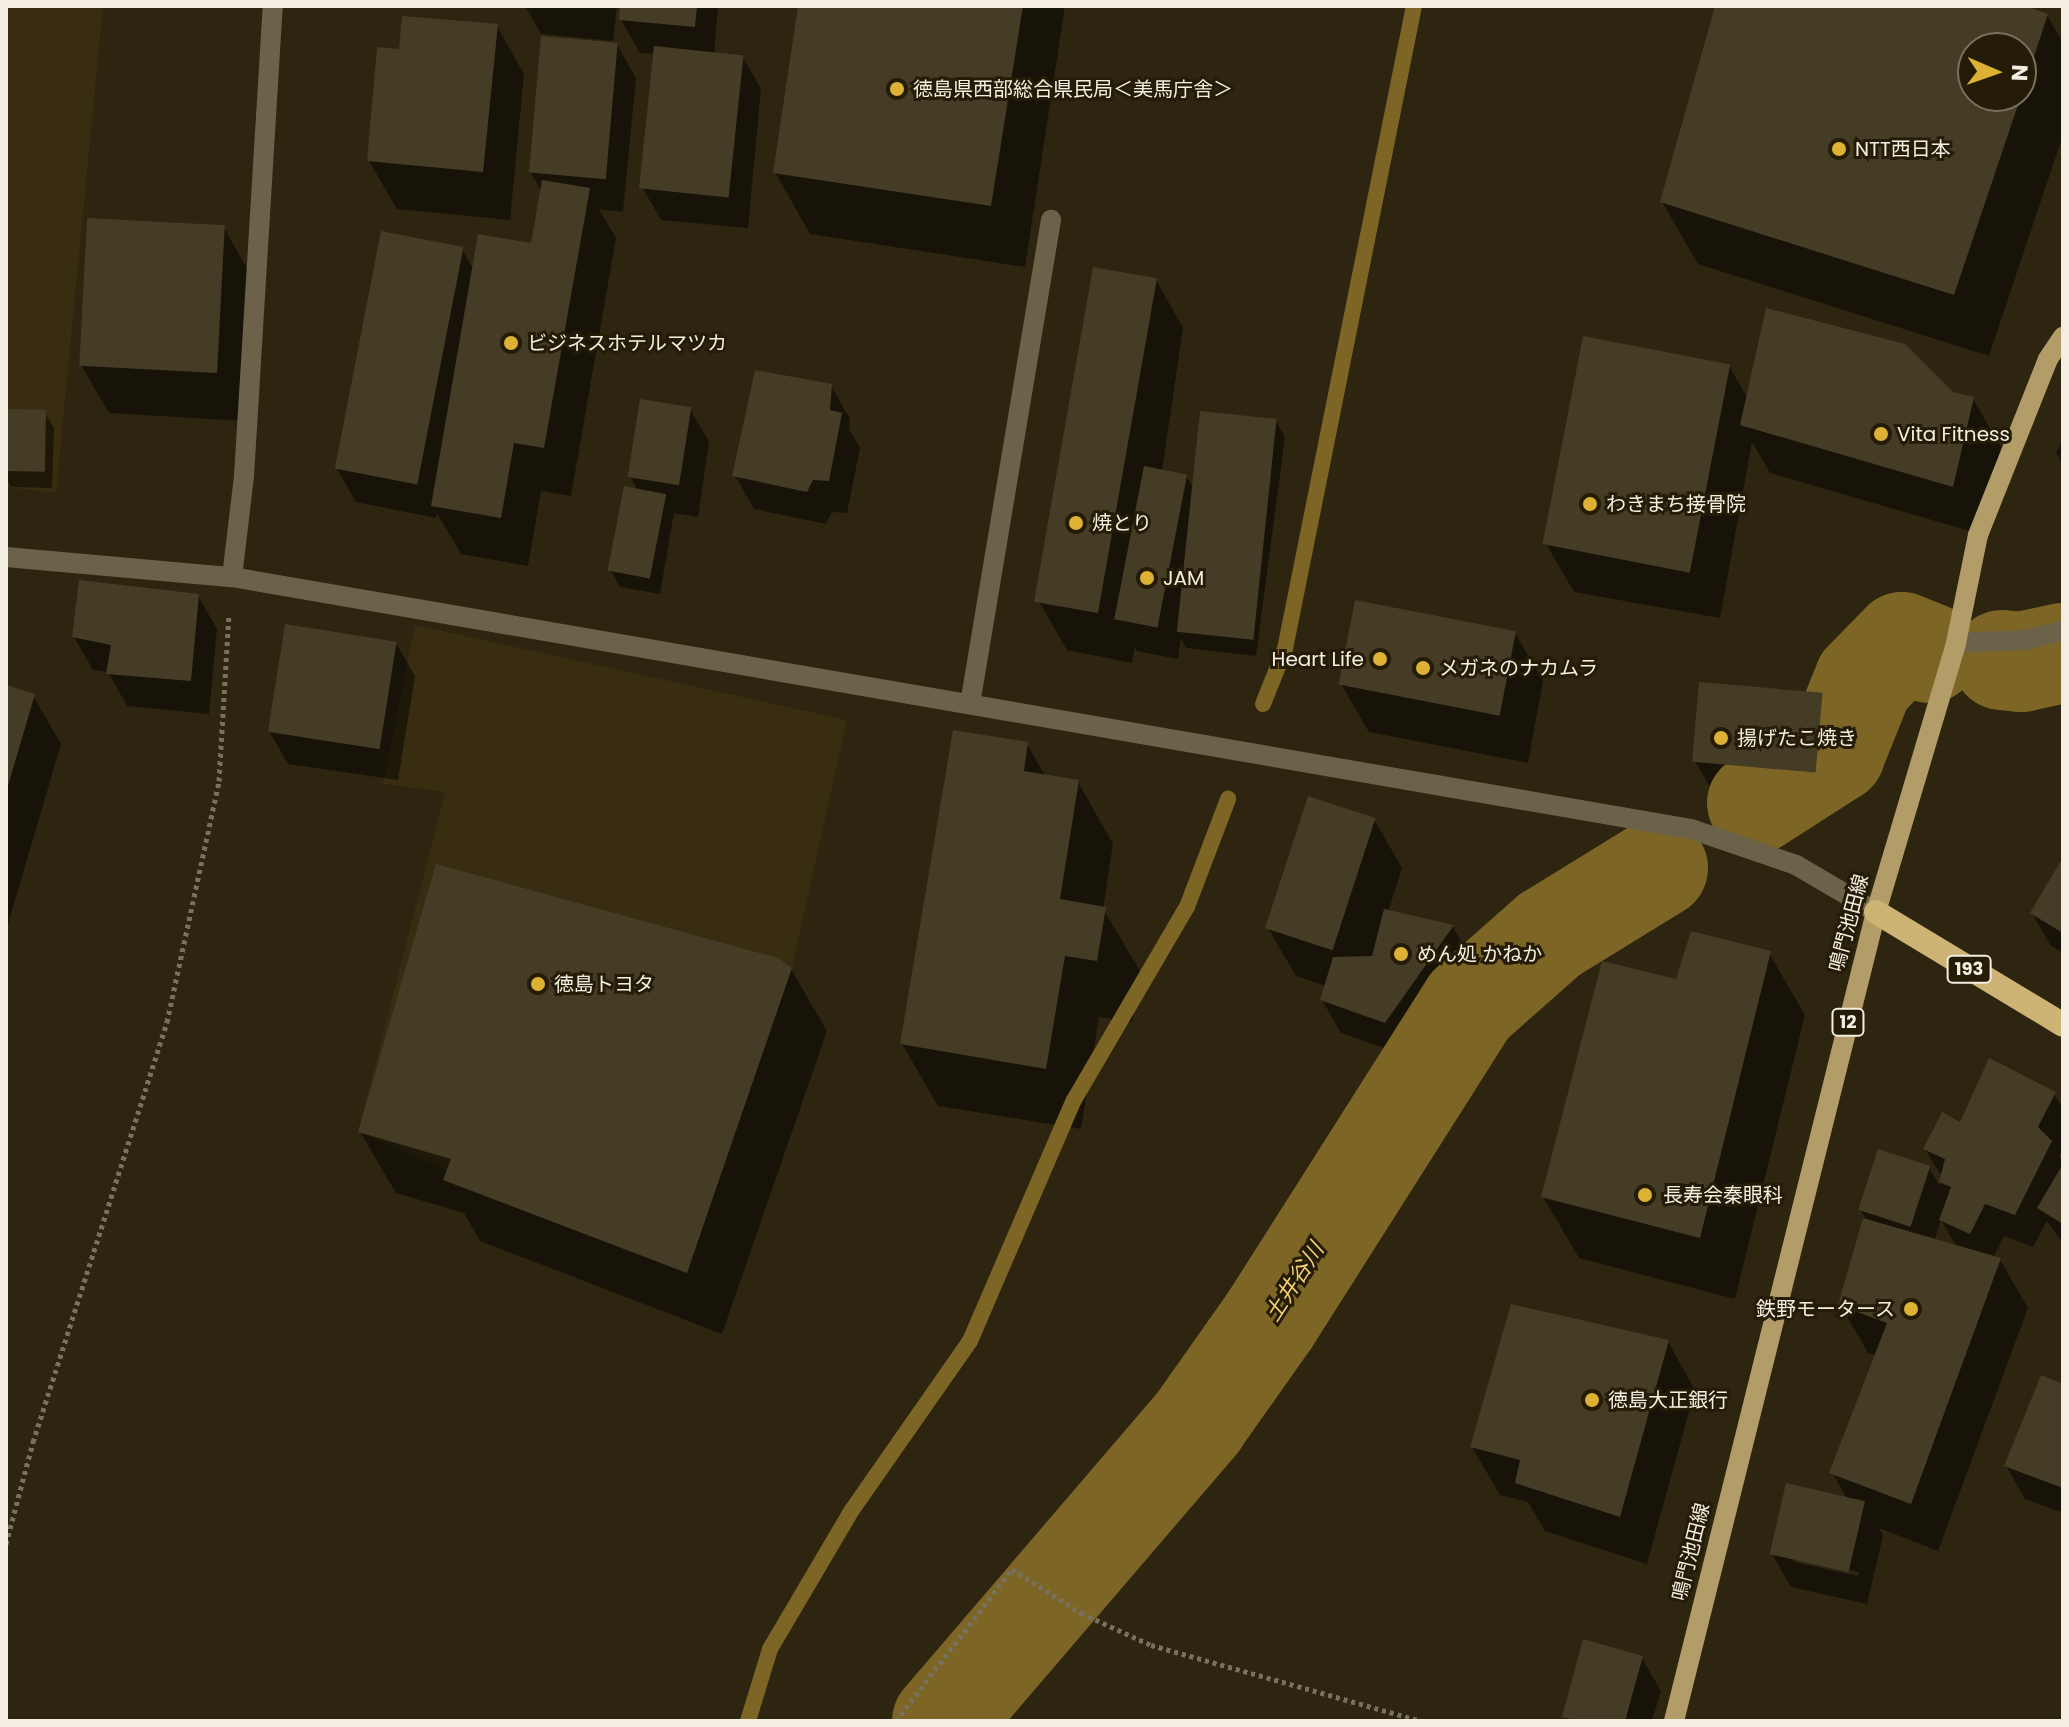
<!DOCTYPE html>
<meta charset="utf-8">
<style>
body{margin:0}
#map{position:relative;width:2069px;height:1727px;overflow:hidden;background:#2e2510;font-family:Poppins,"Noto Sans JP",sans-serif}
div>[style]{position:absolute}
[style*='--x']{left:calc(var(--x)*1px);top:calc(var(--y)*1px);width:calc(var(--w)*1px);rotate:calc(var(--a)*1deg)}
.built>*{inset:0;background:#382d10}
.shadow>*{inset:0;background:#0007}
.stream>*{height:16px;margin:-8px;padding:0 8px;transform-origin:8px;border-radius:8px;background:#7d6526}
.river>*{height:100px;margin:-50px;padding:0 50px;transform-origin:50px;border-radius:50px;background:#7d6526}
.building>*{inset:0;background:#453c26;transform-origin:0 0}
.path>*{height:5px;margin-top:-2.5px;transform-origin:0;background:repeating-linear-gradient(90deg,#79715f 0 4px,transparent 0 8px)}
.minor>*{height:20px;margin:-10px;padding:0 10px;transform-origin:10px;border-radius:10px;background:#6c6249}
.major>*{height:20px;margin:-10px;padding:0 10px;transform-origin:10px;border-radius:10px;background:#b29d69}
.highway>*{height:24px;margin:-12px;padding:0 12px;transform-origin:12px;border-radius:12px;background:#cdb475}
.dots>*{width:22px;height:22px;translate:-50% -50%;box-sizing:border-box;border:4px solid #241c06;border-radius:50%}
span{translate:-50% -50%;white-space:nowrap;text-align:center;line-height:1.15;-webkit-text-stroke:6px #241c06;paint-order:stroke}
.shield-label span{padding:2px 6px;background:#241c06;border:2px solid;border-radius:6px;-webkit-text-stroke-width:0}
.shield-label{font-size:18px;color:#f3eee1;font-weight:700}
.poi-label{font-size:20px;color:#f3eee1}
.left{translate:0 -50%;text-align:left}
.right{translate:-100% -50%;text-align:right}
.street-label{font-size:20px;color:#f3eee1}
.water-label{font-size:22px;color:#f2ce74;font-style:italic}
.frame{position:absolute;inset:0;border:8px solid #f3eee1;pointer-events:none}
.north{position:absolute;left:1957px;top:32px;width:80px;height:80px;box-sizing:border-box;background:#241c06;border:2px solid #77705e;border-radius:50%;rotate:92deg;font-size:22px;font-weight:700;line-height:32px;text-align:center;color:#f3eee1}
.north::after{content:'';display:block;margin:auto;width:28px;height:36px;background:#ddb133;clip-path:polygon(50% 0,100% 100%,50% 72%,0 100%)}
</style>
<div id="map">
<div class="built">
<i style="clip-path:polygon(6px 6px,103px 6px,56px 493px,6px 487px)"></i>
<i style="clip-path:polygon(415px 625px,847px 720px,792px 968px,687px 1273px,358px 1132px,445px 792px,383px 784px)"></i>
</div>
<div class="shadow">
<i style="clip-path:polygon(525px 6px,617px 6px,613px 41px,541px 34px)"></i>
<i style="clip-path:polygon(622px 6px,718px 6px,714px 54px,742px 56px,761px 89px,748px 228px,661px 220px,642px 187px,655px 54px,640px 53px,621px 20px)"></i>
<i style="clip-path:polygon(800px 6px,1065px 6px,1025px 267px,810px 234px,775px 172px)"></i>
<i style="clip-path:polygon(evenodd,1717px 6px,2019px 6px,2047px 15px,2063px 43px,2063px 135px,1989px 356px,1698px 264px,1662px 202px,1717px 6px,1973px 48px,2021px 48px,2021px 96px,1973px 96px,1973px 48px)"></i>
<i style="clip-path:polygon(497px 26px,524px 74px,510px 220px,397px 209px,369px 161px,400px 52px)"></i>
<i style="clip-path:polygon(617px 45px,636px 78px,623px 212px,599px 209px,616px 238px,571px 496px,541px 491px,528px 566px,461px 554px,437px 513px,436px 518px,356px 502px,337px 469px,462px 249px,474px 270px,533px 246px,542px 192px,530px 172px)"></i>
<i style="clip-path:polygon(224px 228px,252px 277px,244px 421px,109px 413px,81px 365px)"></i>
<i style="clip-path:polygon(1156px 280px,1183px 328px,1162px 471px,1186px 476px,1194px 489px,1276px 421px,1285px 437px,1256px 656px,1186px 648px,1181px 639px,1178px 659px,1137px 651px,1135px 647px,1132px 663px,1067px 650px,1039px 602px)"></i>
<i style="clip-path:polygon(1729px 366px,1748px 399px,1952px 394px,1973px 399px,2001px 447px,1980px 534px,1770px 473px,1752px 442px,1720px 618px,1574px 592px,1546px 544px)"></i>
<i style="clip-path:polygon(831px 386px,850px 419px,849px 429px,860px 448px,847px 513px,832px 512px,826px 524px,754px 509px,735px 476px)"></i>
<i style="clip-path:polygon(690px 409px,709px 442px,698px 517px,674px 513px,660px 594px,620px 587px,611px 571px,638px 491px,630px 476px)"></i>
<i style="clip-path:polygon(6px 411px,44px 412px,54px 428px,52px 488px,11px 487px,6px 477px)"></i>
<i style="clip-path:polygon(2063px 439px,2063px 464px,2056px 453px)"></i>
<i style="clip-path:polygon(198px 596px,217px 629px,209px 714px,127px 706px,108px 672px,93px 670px,74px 637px)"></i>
<i style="clip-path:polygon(1515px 633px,1543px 681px,1528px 763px,1369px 732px,1341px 684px)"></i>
<i style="clip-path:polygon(396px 643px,415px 676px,398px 780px,288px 764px,269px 731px)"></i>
<i style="clip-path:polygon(6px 688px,33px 696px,61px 744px,6px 931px)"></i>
<i style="clip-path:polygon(1822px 694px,1841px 727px,1836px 804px,1714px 794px,1695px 761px)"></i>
<i style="clip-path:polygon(1027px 744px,1046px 777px,1078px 782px,1113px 844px,1103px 909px,1140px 971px,1132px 1022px,1099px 1017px,1081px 1129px,938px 1106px,902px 1044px)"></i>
<i style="clip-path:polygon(1374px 819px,1402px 868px,1388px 912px,1453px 927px,1472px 960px,1404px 1055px,1341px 1033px,1322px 1000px,1326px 986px,1296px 976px,1268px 928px)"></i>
<i style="clip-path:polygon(2063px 861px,2063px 953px,2051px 946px,2032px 913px)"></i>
<i style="clip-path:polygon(1769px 953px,1805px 1015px,1735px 1299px,1579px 1258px,1543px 1197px,1677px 981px)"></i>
<i style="clip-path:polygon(791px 969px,827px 1031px,722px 1334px,480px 1241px,464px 1213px,396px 1193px,360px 1132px)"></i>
<i style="clip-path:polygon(evenodd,2054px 1094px,2063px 1109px,2063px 1147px,2059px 1156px,2063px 1163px,2063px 1244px,2047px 1221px,2033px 1247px,2004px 1236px,1993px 1258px,2000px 1260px,2028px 1308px,1938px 1551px,1879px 1528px,1883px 1536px,1867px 1604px,1791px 1587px,1772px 1554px,1847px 1499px,1832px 1472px,1877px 1356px,1868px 1353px,1840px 1304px,1865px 1218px,1860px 1209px,1929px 1168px,1940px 1186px,1942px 1177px,1925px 1149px,1961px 1125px,2054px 1094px,1941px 1220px,1957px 1247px,1935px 1239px,1941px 1220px,2054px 1094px,1794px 1558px,1859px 1572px,1858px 1576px,1794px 1562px,1794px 1558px)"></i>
<i style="clip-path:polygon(1668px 1342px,1695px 1390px,1647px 1564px,1545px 1531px,1528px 1502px,1500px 1495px,1472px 1447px)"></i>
<i style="clip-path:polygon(2063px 1386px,2063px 1513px,2025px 1499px,2006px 1466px)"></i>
<i style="clip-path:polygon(1642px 1658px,1661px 1691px,1652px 1721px,1567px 1721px,1564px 1716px)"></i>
</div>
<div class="stream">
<i style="--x:1263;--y:704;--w:59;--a:-68.2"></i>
<i style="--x:1285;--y:649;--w:656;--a:-78.66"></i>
<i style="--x:748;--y:1721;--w:75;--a:-73"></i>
<i style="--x:770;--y:1649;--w:161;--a:-59.5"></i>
<i style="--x:852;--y:1510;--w:206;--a:-55.1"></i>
<i style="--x:970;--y:1341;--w:262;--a:-66.7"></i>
<i style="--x:1074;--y:1100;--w:224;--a:-59.7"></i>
<i style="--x:1187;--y:907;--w:116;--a:-69.2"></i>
</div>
<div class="river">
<i style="--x:2002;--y:660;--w:19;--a:6"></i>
<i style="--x:2021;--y:662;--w:43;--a:-12.1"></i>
<i style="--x:1757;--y:803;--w:93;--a:-32.7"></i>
<i style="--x:1835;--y:753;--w:78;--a:-68.1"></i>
<i style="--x:1864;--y:681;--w:54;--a:-45.7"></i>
<i style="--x:1902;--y:642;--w:29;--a:22"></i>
<i style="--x:942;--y:1721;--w:394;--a:-49.4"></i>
<i style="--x:1198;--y:1422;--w:125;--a:-54.8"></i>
<i style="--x:1270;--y:1320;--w:373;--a:-57.6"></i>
<i style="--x:1470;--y:1005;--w:106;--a:-41.5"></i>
<i style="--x:1549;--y:935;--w:128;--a:-31.6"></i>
</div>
<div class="building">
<i style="clip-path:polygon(620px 6px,697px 6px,695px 27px,619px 20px)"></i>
<i style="clip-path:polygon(798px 6px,1023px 6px,991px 206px,773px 173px)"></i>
<i style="clip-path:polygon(1715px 6px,2026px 6px,2048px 14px,2022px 93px,2021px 48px,1973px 48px,1973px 96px,2021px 96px,1954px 295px,1660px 202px)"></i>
<i style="clip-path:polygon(402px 16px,498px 24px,483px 172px,367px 161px,377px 47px,399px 49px)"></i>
<i style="left:541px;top:36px;width:77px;height:137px;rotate:5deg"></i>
<i style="left:654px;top:46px;width:90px;height:143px;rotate:6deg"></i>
<i style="clip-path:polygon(542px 180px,590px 188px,544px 448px,514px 443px,501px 518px,431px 506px,478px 234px,531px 243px)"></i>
<i style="left:87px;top:218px;width:138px;height:148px;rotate:3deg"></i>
<i style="left:381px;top:231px;width:84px;height:242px;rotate:11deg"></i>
<i style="left:1093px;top:267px;width:65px;height:340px;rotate:10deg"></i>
<i style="clip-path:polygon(1766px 308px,1905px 344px,1953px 392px,1974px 397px,1953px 487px,1740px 425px)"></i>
<i style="left:1583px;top:336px;width:150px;height:212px;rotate:11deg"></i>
<i style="clip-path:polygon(755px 370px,832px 384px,830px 410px,842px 413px,829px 481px,813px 480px,807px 492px,732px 476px)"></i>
<i style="left:640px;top:399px;width:52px;height:79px;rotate:9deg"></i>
<i style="left:6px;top:409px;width:40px;height:62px;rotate:1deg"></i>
<i style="left:1200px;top:411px;width:77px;height:222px;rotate:6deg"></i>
<i style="left:1144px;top:466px;width:44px;height:156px;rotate:11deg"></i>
<i style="left:624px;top:486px;width:43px;height:86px;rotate:11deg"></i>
<i style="clip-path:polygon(79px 580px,199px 594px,191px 681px,106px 674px,111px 645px,72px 637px)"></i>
<i style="left:1355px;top:600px;width:164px;height:86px;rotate:11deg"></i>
<i style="left:285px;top:624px;width:113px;height:109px;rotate:9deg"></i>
<i style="left:1699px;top:682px;width:124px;height:80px;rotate:5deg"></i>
<i style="clip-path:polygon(6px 685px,35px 694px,7px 789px,6px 789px)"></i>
<i style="clip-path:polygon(953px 730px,1028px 742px,1024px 771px,1079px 780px,1060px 899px,1106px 907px,1097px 961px,1065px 956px,1046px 1069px,900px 1044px)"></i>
<i style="left:1308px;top:796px;width:71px;height:139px;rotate:18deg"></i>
<i style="clip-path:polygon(2063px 857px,2063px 933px,2030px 913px)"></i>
<i style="clip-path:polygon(436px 864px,778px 958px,792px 968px,687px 1273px,443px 1180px,451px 1159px,358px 1132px)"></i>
<i style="clip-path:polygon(1384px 909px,1454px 925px,1385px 1023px,1320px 1000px,1333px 957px,1372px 956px)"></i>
<i style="clip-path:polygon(1691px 931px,1771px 951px,1700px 1238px,1541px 1197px,1602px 961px,1676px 979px)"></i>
<i style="clip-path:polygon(1989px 1058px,2056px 1092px,2038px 1127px,2052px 1141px,2015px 1215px,1985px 1204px,1970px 1234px,1939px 1220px,1951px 1187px,1939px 1182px,1945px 1159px,1923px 1149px,1942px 1112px,1960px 1122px)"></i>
<i style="left:1878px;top:1149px;width:55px;height:64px;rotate:18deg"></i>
<i style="clip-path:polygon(2063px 1164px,2063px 1224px,2037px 1208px)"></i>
<i style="clip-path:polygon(1863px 1218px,2001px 1258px,1911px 1504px,1829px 1473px,1887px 1323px,1838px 1305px)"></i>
<i style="clip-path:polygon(1511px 1304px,1669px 1340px,1620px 1517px,1515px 1483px,1520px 1460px,1470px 1447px)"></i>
<i style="clip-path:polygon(2041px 1375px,2063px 1384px,2063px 1488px,2004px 1466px)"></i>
<i style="left:1786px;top:1483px;width:81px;height:73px;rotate:13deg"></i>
<i style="clip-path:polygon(1583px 1639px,1643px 1656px,1625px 1721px,1578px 1721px,1562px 1717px)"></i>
</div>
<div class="path">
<i style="--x:6;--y:1544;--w:106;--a:-75.2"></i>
<i style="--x:33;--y:1442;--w:441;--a:-72.3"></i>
<i style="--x:167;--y:1022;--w:247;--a:-77.8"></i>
<i style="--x:219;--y:781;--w:166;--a:-86.6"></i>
<i style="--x:896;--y:1721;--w:191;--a:-52.7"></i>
<i style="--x:1012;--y:1569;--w:82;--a:32.5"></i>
<i style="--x:1081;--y:1613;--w:77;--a:24.6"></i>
<i style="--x:1151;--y:1645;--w:281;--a:15.7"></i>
</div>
<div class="minor">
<i style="--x:6;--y:557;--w:227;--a:5.1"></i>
<i style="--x:232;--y:577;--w:1481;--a:9.8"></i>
<i style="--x:1691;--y:829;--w:111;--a:18.9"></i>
<i style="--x:1796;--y:865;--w:93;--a:30.4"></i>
<i style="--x:232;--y:577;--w:102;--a:-83.2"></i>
<i style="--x:244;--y:476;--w:471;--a:-86.5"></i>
<i style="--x:1956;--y:643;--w:70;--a:-2.5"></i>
<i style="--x:2026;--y:640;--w:38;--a:-14"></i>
<i style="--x:970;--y:704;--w:491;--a:-80.5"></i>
</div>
<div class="major">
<i style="--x:1674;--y:1721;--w:834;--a:-75.98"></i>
<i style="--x:1876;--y:912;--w:281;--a:-73.4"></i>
<i style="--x:1956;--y:643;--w:110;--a:-78.5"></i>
<i style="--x:1978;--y:535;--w:189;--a:-68.3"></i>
<i style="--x:2048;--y:359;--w:27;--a:-56"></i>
</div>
<div class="highway">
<i style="--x:1876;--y:912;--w:218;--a:31.1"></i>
</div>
<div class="dots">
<i style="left:897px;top:89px;background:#ddb133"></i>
<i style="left:1839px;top:149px;background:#ddb133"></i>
<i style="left:511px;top:343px;background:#ddb133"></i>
<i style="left:1881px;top:434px;background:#ddb133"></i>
<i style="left:1590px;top:504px;background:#ddb133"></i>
<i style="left:1076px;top:523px;background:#ddb133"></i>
<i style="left:1147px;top:578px;background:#ddb133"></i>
<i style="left:1380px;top:659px;background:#ddb133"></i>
<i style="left:1423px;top:668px;background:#ddb133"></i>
<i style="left:1721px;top:738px;background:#ddb133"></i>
<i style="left:1401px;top:954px;background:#ddb133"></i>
<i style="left:538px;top:984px;background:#ddb133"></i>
<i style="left:1645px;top:1195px;background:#ddb133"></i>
<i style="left:1911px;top:1309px;background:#ddb133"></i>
<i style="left:1592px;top:1400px;background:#ddb133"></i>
</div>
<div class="shield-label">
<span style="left:1969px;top:969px">193</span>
<span style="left:1848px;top:1022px">12</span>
</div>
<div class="poi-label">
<span class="left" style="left:913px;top:89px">徳島県西部総合県民局＜美馬庁舎＞</span>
<span class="left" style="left:1855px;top:149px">NTT西日本</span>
<span class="left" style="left:527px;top:343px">ビジネスホテルマツカ</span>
<span class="left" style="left:1897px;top:434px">Vita Fitness</span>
<span class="left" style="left:1606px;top:504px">わきまち接骨院</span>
<span class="left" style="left:1092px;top:523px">焼とり</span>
<span class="left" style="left:1163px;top:578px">JAM</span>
<span class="right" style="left:1364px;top:659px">Heart Life</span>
<span class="left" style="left:1439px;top:668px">メガネのナカムラ</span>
<span class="left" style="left:1737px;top:738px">揚げたこ焼き</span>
<span class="left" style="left:1417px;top:954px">めん処 かねか</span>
<span class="left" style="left:554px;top:984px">徳島トヨタ</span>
<span class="left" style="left:1663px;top:1195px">長寿会秦眼科</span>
<span class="right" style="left:1895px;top:1309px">鉄野モータース</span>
<span class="left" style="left:1608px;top:1400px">徳島大正銀行</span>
</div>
<div class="street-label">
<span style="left:1849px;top:923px;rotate:-75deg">鳴門池田線</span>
<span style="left:1691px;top:1552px;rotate:-76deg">鳴門池田線</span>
</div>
<div class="water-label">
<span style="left:1294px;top:1282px;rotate:-57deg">土井谷川</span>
</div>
<div class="frame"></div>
<div class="north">N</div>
</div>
